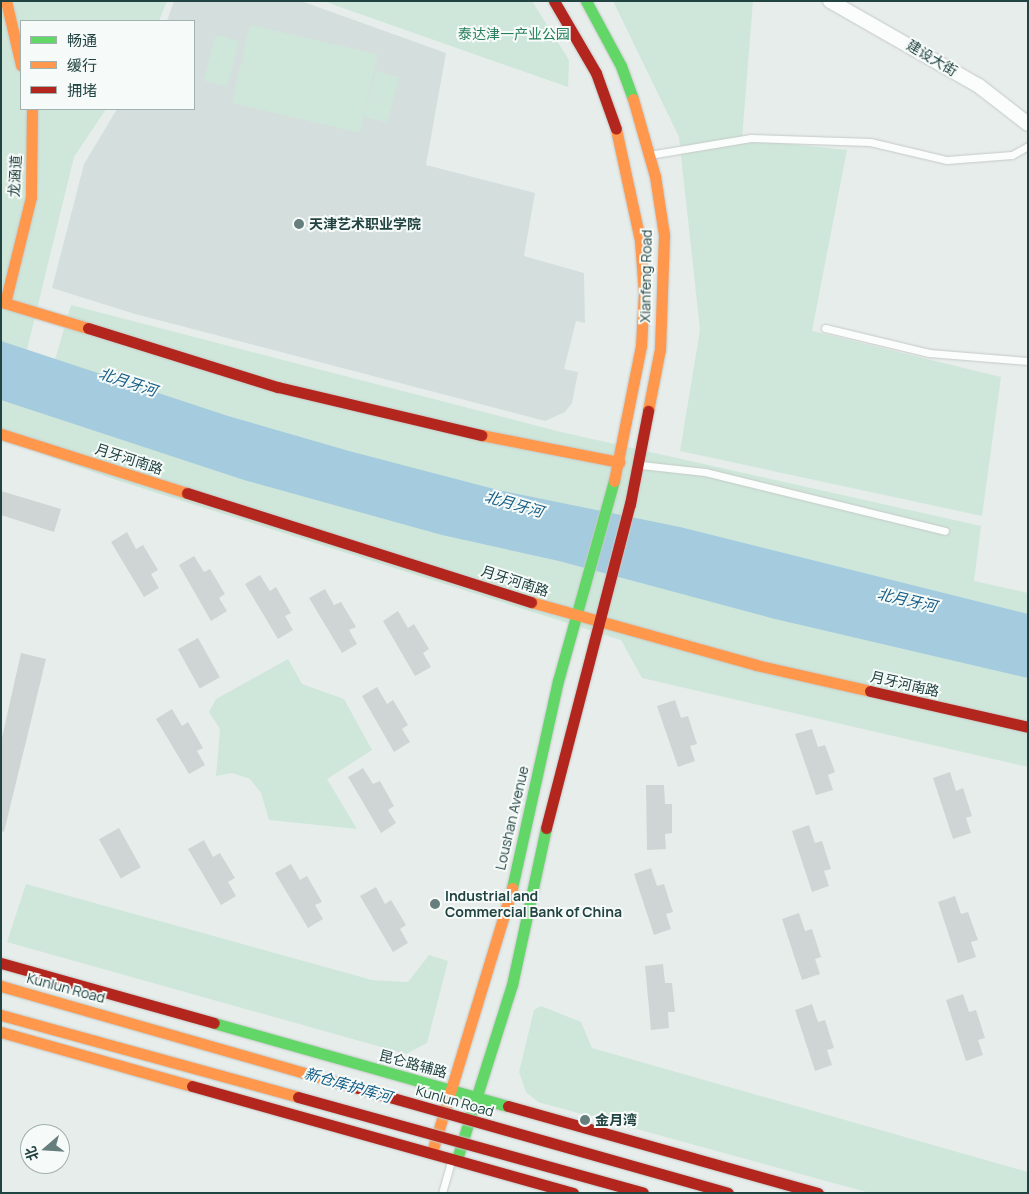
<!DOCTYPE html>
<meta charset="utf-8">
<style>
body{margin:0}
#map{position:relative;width:1029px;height:1194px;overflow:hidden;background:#e7edeb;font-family:Manrope,"Noto Sans SC",sans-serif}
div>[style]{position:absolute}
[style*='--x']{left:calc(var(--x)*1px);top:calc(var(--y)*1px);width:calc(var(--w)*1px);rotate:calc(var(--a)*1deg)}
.built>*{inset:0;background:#d4dfdd}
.green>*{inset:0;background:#cfe7da;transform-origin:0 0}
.water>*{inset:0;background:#a4cbde}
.building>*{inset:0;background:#cfd5d4;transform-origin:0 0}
.roads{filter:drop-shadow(0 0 1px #c4cac8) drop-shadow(0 0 1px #c4cac8)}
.lane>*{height:7px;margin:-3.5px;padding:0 3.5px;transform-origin:3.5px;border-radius:3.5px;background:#fbfcfc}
.street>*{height:14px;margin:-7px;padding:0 7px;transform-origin:7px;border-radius:7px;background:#fbfcfc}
.fast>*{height:11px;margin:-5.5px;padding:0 5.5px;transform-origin:5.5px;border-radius:5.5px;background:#63d668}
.slow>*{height:11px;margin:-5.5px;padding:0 5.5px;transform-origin:5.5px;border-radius:5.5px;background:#ff974d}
.jam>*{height:11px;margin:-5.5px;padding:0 5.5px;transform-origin:5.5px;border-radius:5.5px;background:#b3261e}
.bridges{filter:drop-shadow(0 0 1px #c1cccb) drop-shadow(0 0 1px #c1cccb)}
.slow-bridge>*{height:11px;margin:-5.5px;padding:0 5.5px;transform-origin:5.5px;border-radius:5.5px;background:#ff974d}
.jam-bridge>*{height:11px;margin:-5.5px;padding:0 5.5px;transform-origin:5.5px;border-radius:5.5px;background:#b3261e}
.dots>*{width:14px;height:14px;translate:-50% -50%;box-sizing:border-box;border:2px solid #f6fbf9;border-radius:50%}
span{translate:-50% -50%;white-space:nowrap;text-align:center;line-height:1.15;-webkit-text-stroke:4px #f6fbf9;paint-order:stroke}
.park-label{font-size:14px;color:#277e5a}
.street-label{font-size:14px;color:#214341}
.poi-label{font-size:14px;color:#214341;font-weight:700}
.left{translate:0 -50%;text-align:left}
.water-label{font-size:15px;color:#155d86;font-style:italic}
.frame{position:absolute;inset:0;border:2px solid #214341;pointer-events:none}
.legend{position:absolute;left:20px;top:20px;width:175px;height:90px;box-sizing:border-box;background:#f6fbf9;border:1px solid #a1b1af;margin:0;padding:6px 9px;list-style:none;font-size:15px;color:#214341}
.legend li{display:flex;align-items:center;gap:10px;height:25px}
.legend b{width:25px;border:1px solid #a1b1af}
.north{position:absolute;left:20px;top:1124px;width:50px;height:50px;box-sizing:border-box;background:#f6fbf9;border:1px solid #a1b1af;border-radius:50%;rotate:251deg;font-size:14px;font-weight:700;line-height:20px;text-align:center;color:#214341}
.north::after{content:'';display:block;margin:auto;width:18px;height:22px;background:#667e7c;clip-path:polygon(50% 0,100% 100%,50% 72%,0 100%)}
</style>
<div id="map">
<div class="built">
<i style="clip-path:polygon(174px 1px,301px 1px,446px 53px,426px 165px,535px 193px,524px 256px,584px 273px,585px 323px,576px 321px,564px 369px,578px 372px,572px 403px,565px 412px,545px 421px,135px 314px,52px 288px,84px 164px,117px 109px,194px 109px,194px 21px,167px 21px)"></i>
</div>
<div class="green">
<i style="clip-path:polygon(1px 1px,167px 1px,159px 21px,21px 21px,21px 109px,106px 109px,74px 157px,24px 362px,1px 354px)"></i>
<i style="clip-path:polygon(323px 1px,532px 1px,569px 60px,568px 87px)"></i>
<i style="clip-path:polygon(613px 1px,753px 1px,742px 139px,847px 150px,812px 331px,1001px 377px,982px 516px,680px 451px,700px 330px,679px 137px)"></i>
<i style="left:250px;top:25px;width:131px;height:80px;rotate:13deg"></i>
<i style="left:216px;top:35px;width:24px;height:47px;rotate:15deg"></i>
<i style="left:376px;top:71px;width:24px;height:47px;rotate:15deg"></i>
<i style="clip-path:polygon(71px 305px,561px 432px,981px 526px,974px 581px,1028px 593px,1028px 767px,642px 678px,621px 640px,113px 479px,1px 439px,1px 362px,50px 377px)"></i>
<i style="clip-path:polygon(288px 659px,302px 684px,344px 699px,372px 750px,327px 779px,357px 829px,269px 820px,261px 793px,250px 779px,232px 773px,216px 776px,220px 729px,209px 712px,216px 699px)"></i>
<i style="clip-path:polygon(26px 884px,372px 980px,408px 982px,429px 955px,448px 961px,427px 1043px,406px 1054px,7px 942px)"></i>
<i style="clip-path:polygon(541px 1006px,581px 1022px,592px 1048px,1028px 1172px,1028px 1193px,870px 1193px,538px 1102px,526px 1092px,519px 1072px,534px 1010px)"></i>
</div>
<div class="water">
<i style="clip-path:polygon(1px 341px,228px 416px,349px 451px,498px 490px,680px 527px,1028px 614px,1028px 678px,771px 618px,559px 561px,442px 535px,244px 480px,1px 400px)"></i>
</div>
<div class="building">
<i style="clip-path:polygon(1px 491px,61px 509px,54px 532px,1px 515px)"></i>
<i style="clip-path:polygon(127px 532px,136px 549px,143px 545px,158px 570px,151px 574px,159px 588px,144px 597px,111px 542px)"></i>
<i style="clip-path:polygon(194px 556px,204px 572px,210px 569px,225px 594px,219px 598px,227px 611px,211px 621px,179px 565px)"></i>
<i style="clip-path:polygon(260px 575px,270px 591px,276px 587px,291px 613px,285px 616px,293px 630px,278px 639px,245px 584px)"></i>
<i style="clip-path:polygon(325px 589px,334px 605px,341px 602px,356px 627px,349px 630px,357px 644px,342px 653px,309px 598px)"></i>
<i style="clip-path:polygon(398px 611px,408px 628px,414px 624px,429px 649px,423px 653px,431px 667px,415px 676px,383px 621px)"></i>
<i style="left:198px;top:638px;width:45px;height:23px;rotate:61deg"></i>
<i style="clip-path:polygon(21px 653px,46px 659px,4px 832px,1px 831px,1px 742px)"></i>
<i style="clip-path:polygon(377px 687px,387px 704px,393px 700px,408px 725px,402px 729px,410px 742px,394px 752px,362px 696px)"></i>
<i style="clip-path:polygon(675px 700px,681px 718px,688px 716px,697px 744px,690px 746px,695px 761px,678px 767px,657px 706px)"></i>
<i style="clip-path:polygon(172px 709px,182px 726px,188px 722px,203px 748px,197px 751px,205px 765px,189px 774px,156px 719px)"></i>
<i style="clip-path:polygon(812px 729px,818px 747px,825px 745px,835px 772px,828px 775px,833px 790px,816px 795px,795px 734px)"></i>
<i style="clip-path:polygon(363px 768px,373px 784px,380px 781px,394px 806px,388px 810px,396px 823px,381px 833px,348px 777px)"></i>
<i style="clip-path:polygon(950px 772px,956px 791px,963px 788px,972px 816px,966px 818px,971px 833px,953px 839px,933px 778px)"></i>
<i style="clip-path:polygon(646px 785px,664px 785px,665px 804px,672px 804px,672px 833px,665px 834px,666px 849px,647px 850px)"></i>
<i style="clip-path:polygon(809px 825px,815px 843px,822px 841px,831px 869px,824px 871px,829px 886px,812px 892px,792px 831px)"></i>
<i style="left:119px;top:828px;width:45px;height:23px;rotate:61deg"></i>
<i style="clip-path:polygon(204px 840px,213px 857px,220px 853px,235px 878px,228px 882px,236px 896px,221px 905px,188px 849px)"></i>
<i style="clip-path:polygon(291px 864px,300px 880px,307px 876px,322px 902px,315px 905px,323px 919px,308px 928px,275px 873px)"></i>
<i style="clip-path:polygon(651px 868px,657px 886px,664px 884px,673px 912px,666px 914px,671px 929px,654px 935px,634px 874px)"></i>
<i style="clip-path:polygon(376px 887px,385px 904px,391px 900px,406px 925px,400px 929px,408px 943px,393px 952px,360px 896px)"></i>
<i style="clip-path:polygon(955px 896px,961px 914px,968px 912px,978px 940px,971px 942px,976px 957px,958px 963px,938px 902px)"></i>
<i style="clip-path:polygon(799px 913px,805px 931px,812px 929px,821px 957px,815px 959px,820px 974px,802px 980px,782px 919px)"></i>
<i style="clip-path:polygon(663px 964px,665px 983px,672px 983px,675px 1012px,668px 1012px,669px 1028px,651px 1030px,645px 966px)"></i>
<i style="clip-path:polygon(963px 994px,969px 1012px,976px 1010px,985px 1038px,978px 1040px,983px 1055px,966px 1061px,946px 1000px)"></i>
<i style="clip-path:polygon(812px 1004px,818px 1022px,825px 1020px,834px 1048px,827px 1050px,832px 1065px,815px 1071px,795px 1010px)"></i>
</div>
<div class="roads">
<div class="lane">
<i style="--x:655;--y:154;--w:97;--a:-9.5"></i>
<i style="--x:751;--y:138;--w:119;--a:1.9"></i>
<i style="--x:870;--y:142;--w:79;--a:13.2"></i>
<i style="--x:947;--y:160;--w:65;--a:-4.4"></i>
<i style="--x:1012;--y:155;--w:18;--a:-29"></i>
<i style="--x:825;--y:328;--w:107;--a:13.5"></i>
<i style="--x:929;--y:353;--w:99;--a:4.6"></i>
<i style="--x:641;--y:465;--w:64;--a:6.2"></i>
<i style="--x:705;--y:472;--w:247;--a:13.8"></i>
<i style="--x:442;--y:1193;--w:35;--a:-74"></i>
</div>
<div class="street">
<i style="--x:830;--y:1;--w:172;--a:29.7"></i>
<i style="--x:979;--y:86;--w:62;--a:37.8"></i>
</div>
<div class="fast">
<i style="--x:586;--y:1;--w:74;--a:61.7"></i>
<i style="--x:621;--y:66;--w:35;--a:70"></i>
<i style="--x:512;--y:888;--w:212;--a:-77.5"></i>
<i style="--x:558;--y:681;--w:208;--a:-74.4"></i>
<i style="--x:214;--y:1023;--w:305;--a:15.8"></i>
<i style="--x:457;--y:1159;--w:182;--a:-72.5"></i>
<i style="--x:512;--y:985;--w:161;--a:-77.8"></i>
</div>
<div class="slow">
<i style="--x:6;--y:1;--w:66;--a:76.8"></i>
<i style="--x:633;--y:99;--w:80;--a:74.1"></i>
<i style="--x:655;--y:176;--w:60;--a:81.3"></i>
<i style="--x:664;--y:235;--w:114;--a:92"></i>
<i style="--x:660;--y:349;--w:63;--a:101"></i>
<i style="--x:32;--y:109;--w:88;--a:90.7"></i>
<i style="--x:31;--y:197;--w:109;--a:103.8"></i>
<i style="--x:5;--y:303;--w:87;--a:16.8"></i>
<i style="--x:1;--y:434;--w:195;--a:17.6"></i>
<i style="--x:481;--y:435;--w:141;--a:11.1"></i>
<i style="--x:614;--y:481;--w:138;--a:-78.7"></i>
<i style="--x:641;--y:346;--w:53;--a:-86.8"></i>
<i style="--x:644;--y:293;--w:53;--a:-94.3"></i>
<i style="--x:640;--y:240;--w:114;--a:-102.2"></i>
<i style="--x:531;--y:602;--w:234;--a:15.6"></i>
<i style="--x:756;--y:665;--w:117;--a:12.8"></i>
<i style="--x:1;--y:1032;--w:198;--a:15.8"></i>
<i style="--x:432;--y:1152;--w:276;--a:-73.1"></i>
</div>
<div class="jam">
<i style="--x:554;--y:1;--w:83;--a:59.7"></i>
<i style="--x:596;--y:73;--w:59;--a:70.3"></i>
<i style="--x:88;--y:328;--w:199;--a:17.3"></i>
<i style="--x:278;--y:387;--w:209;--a:13.3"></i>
<i style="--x:187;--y:493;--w:361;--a:17.6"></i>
<i style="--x:870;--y:691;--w:162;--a:12.8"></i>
<i style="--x:546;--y:828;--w:335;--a:-75.5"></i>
<i style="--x:630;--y:504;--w:95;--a:-79"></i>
<i style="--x:1;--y:963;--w:221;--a:15.7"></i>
<i style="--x:192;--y:1086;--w:396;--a:15.7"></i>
<i style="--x:508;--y:1106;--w:322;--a:15.7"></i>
</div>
</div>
<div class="bridges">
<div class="slow-bridge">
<i style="--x:1;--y:986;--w:353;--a:16"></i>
<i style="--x:1;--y:1015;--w:308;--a:15.4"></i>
</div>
<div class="jam-bridge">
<i style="--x:340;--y:1083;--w:403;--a:15.8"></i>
<i style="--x:298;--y:1097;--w:358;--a:15.5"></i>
</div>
</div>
<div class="dots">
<i style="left:299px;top:224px;background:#667e7c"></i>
<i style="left:435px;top:904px;background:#667e7c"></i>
<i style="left:585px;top:1120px;background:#667e7c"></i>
</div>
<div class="park-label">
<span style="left:514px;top:34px">泰达津一产业公园</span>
</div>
<div class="street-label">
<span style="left:932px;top:58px;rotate:31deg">建设大街</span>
<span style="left:15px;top:176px;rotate:-87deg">龙涵道</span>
<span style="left:646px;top:276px;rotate:-89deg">Xianfeng Road</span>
<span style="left:129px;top:459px;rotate:18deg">月牙河南路</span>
<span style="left:515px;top:581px;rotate:18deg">月牙河南路</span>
<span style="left:905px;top:684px;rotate:13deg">月牙河南路</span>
<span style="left:512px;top:818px;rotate:-77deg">Loushan Avenue</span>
<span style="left:66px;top:988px;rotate:15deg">Kunlun Road</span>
<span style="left:413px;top:1064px;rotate:15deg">昆仑路辅路</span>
<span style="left:455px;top:1101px;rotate:16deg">Kunlun Road</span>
</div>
<div class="poi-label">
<span class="left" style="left:309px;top:224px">天津艺术职业学院</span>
<span class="left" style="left:445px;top:904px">Industrial and<br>Commercial Bank of China</span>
<span class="left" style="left:595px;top:1120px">金月湾</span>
</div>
<div class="water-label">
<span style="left:128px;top:382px;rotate:18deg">北月牙河</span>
<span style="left:514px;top:504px;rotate:16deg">北月牙河</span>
<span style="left:907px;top:600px;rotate:13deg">北月牙河</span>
<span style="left:348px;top:1085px;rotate:16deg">新仓库护库河</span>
</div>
<div class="frame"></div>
<ul class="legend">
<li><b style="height:6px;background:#63d668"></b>畅通</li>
<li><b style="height:6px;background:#ff974d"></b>缓行</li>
<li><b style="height:6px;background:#b3261e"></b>拥堵</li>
</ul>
<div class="north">北</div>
</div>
